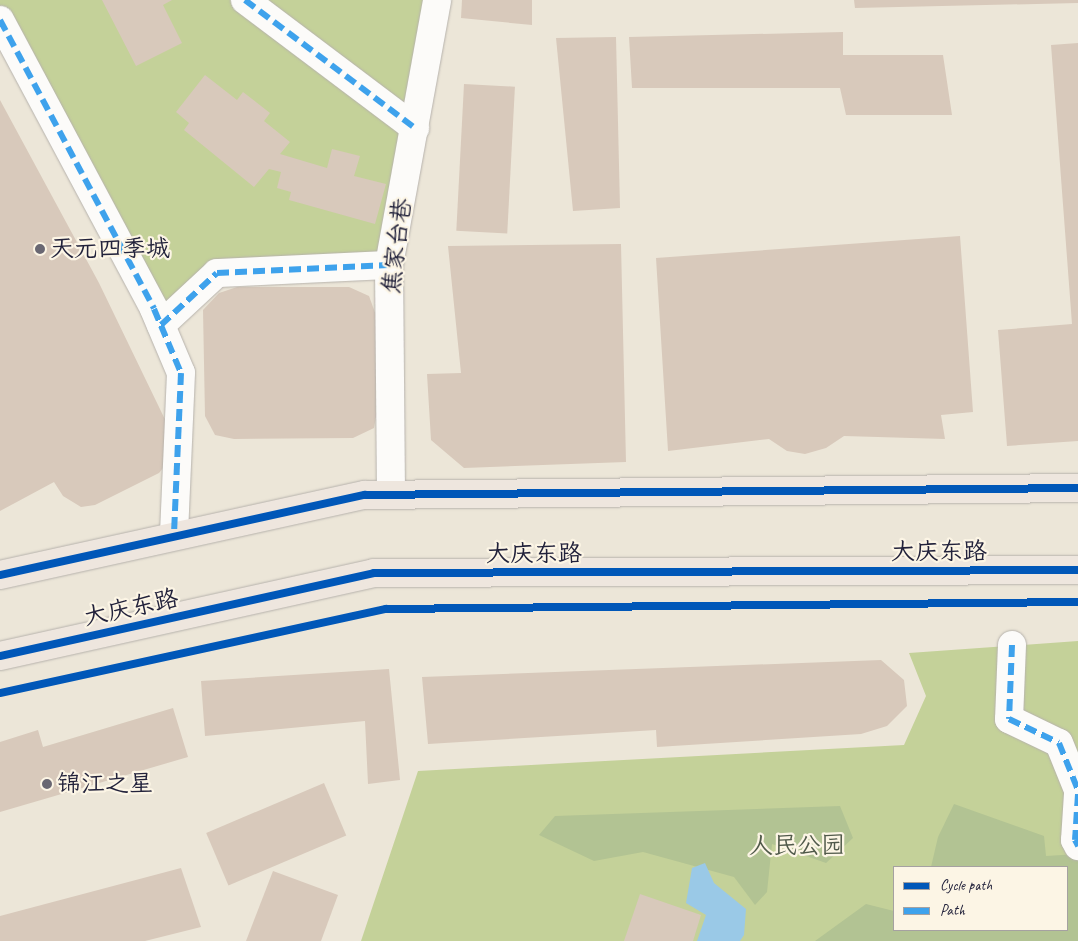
<!DOCTYPE html>
<meta charset="utf-8">
<style>
body{margin:0}
#map{position:relative;width:1078px;height:941px;overflow:hidden;background:#ece6d8;font-family:Caveat,"LXGW WenKai TC",sans-serif}
div>[style]{position:absolute}
[style*='--x']{left:calc(var(--x)*1px);top:calc(var(--y)*1px);width:calc(var(--w)*1px);rotate:calc(var(--a)*1deg)}
.green>*{inset:0;background:#c4d199}
.forest>*{inset:0;background:#b2c393}
.water>*{inset:0;background:#9ac9e7}
.building>*{inset:0;background:#d8c9bb;transform-origin:0 0}
.roads{filter:drop-shadow(0 0 1px #b6b2ac) drop-shadow(0 0 1px #b6b2ac)}
.street>*{height:28px;margin:-14px;padding:0 14px;transform-origin:14px;border-radius:14px;background:#fcfbf9}
.primary>*{height:28px;margin:-14px;padding:0 14px;transform-origin:14px;border-radius:14px;background:#eee6de}
.quiet>*{height:6px;margin-top:-3px;transform-origin:0;background:repeating-linear-gradient(90deg,#3ea2ec 0 12px,transparent 0 18px)}
.cycleway>*{height:8px;margin:-4px;padding:0 4px;transform-origin:4px;border-radius:4px;background:#0057b8}
.dots>*{width:14px;height:14px;translate:-50% -50%;box-sizing:border-box;border:2px solid #fcf5e5;border-radius:50%}
span{translate:-50% -50%;white-space:nowrap;text-align:center;line-height:1.15;-webkit-text-stroke:4.5px #fcf5e5;paint-order:stroke}
.street-label{font-size:24px;color:#22223b}
.poi-label{font-size:24px;color:#22223b}
.left{translate:0 -50%;text-align:left}
.park-label{font-size:24px;color:#50594a}
.legend{position:absolute;left:893px;top:866px;width:175px;height:65px;box-sizing:border-box;background:#fcf5e5;border:1px solid #a5a1a1;margin:0;padding:6px 9px;list-style:none;font-size:15px;color:#22223b}
.legend li{display:flex;align-items:center;gap:10px;height:25px}
.legend b{width:25px;border:1px solid #a5a1a1}
</style>
<div id="map">
<div class="green">
<i style="clip-path:polygon(0 0,437px 0,389px 265px,217px 273px,161px 325px,0 21px)"></i>
<i style="clip-path:polygon(evenodd,1078px 641px,1078px 941px,361px 941px,418px 771px,904px 745px,926px 696px,909px 653px,1078px 641px,894px 867px,1067px 867px,1067px 930px,894px 930px,894px 867px)"></i>
</div>
<div class="forest">
<i style="clip-path:polygon(954px 804px,1044px 836px,1046px 856px,1078px 854px,1078px 941px,815px 941px,866px 904px,894px 911px,894px 930px,1067px 930px,1067px 867px,931px 867px,938px 837px)"></i>
<i style="clip-path:polygon(840px 806px,853px 838px,826px 863px,772px 844px,767px 892px,755px 905px,734px 877px,643px 852px,594px 861px,539px 835px,555px 816px)"></i>
</div>
<div class="water">
<i style="clip-path:polygon(705px 863px,714px 883px,746px 909px,744px 935px,740px 941px,697px 941px,706px 915px,686px 903px,692px 868px)"></i>
</div>
<div class="building">
<i style="clip-path:polygon(102px 0,172px 0,163px 5px,182px 43px,136px 66px)"></i>
<i style="clip-path:polygon(462px 0,532px 0,532px 25px,461px 18px)"></i>
<i style="clip-path:polygon(854px 0,1078px 0,1078px 3px,855px 8px)"></i>
<i style="clip-path:polygon(843px 32px,843px 55px,943px 55px,952px 115px,846px 115px,840px 88px,632px 88px,629px 37px)"></i>
<i style="clip-path:polygon(616px 37px,620px 208px,573px 211px,556px 38px)"></i>
<i style="clip-path:polygon(1078px 43px,1078px 441px,1007px 446px,998px 330px,1072px 324px,1051px 45px)"></i>
<i style="clip-path:polygon(205px 75px,237px 100px,243px 92px,270px 113px,264px 121px,290px 142px,280px 154px,327px 168px,332px 149px,360px 156px,354px 176px,386px 184px,375px 224px,289px 200px,291px 192px,277px 188px,281px 172px,269px 169px,254px 187px,184px 130px,189px 123px,176px 112px)"></i>
<i style="left:464px;top:84px;width:51px;height:147px;rotate:3deg"></i>
<i style="clip-path:polygon(0 100px,99px 283px,173px 436px,167px 463px,159px 473px,95px 505px,81px 507px,63px 496px,54px 482px,0 511px)"></i>
<i style="clip-path:polygon(960px 236px,973px 412px,941px 415px,945px 439px,844px 436px,826px 448px,805px 454px,787px 451px,769px 439px,668px 451px,656px 258px)"></i>
<i style="clip-path:polygon(621px 244px,626px 462px,464px 468px,431px 440px,427px 374px,461px 373px,448px 246px)"></i>
<i style="clip-path:polygon(237px 287px,349px 287px,369px 296px,377px 318px,378px 405px,374px 428px,353px 438px,234px 439px,215px 435px,205px 416px,203px 310px,219px 293px)"></i>
<i style="clip-path:polygon(881px 660px,904px 680px,907px 706px,887px 726px,861px 734px,657px 747px,656px 730px,428px 744px,422px 677px)"></i>
<i style="clip-path:polygon(389px 669px,400px 780px,368px 784px,365px 721px,205px 736px,201px 681px)"></i>
<i style="clip-path:polygon(173px 708px,188px 757px,0 812px,0 742px,38px 730px,43px 747px)"></i>
<i style="left:324px;top:783px;width:57px;height:128px;rotate:67deg"></i>
<i style="clip-path:polygon(181px 868px,201px 927px,145px 941px,0 941px,0 916px)"></i>
<i style="clip-path:polygon(273px 871px,338px 895px,321px 941px,246px 941px)"></i>
<i style="clip-path:polygon(640px 894px,701px 915px,693px 941px,624px 941px)"></i>
</div>
<div class="roads">
<div class="street">
<i style="--x:245;--y:0;--w:213;--a:37"></i>
<i style="--x:0;--y:20;--w:327;--a:61.9"></i>
<i style="--x:154;--y:309;--w:69;--a:67.1"></i>
<i style="--x:181;--y:373;--w:163;--a:92.5"></i>
<i style="--x:161;--y:325;--w:76;--a:-42.9"></i>
<i style="--x:217;--y:273;--w:172;--a:-2.7"></i>
<i style="--x:391;--y:494;--w:229;--a:-90.5"></i>
<i style="--x:389;--y:265;--w:269;--a:-79.7"></i>
<i style="--x:1012;--y:645;--w:74;--a:92.3"></i>
<i style="--x:1009;--y:719;--w:55;--a:25.6"></i>
<i style="--x:1059;--y:743;--w:51;--a:68"></i>
<i style="--x:1078;--y:794;--w:46;--a:93.7"></i>
<i style="--x:1075;--y:840;--w:7;--a:63"></i>
</div>
<div class="primary">
<i style="--x:0;--y:575;--w:374;--a:-12.4"></i>
<i style="--x:365;--y:495;--w:713;--a:-0.56"></i>
<i style="--x:0;--y:656;--w:383;--a:-12.5"></i>
<i style="--x:374;--y:573;--w:704;--a:-0.24"></i>
</div>
</div>
<div class="quiet">
<i style="--x:245;--y:0;--w:213;--a:37"></i>
<i style="--x:0;--y:20;--w:327;--a:61.9"></i>
<i style="--x:154;--y:309;--w:69;--a:67.1"></i>
<i style="--x:181;--y:373;--w:163;--a:92.5"></i>
<i style="--x:161;--y:325;--w:76;--a:-42.9"></i>
<i style="--x:217;--y:273;--w:172;--a:-2.7"></i>
<i style="--x:1012;--y:645;--w:74;--a:92.3"></i>
<i style="--x:1009;--y:719;--w:55;--a:25.6"></i>
<i style="--x:1059;--y:743;--w:51;--a:68"></i>
<i style="--x:1078;--y:794;--w:46;--a:93.7"></i>
<i style="--x:1075;--y:840;--w:7;--a:63"></i>
</div>
<div class="cycleway">
<i style="--x:0;--y:575;--w:374;--a:-12.4"></i>
<i style="--x:365;--y:495;--w:713;--a:-0.56"></i>
<i style="--x:0;--y:656;--w:383;--a:-12.5"></i>
<i style="--x:374;--y:573;--w:704;--a:-0.24"></i>
<i style="--x:0;--y:693;--w:395;--a:-12.3"></i>
<i style="--x:386;--y:609;--w:692;--a:-0.58"></i>
</div>
<div class="dots">
<i style="left:40px;top:249px;background:#696772"></i>
<i style="left:47px;top:784px;background:#696772"></i>
</div>
<div class="street-label">
<span style="left:397px;top:246px;rotate:-83deg">焦家台巷</span>
<span style="left:939px;top:552px">大庆东路</span>
<span style="left:534px;top:554px">大庆东路</span>
<span style="left:131px;top:608px;rotate:-12deg">大庆东路</span>
</div>
<div class="poi-label">
<span class="left" style="left:50px;top:249px">天元四季城</span>
<span class="left" style="left:57px;top:784px">锦江之星</span>
</div>
<div class="park-label">
<span style="left:797px;top:846px">人民公园</span>
</div>
<ul class="legend">
<li><b style="height:6px;background:#0057b8"></b>Cycle path</li>
<li><b style="height:6px;background:#3ea2ec"></b>Path</li>
</ul>
</div>
